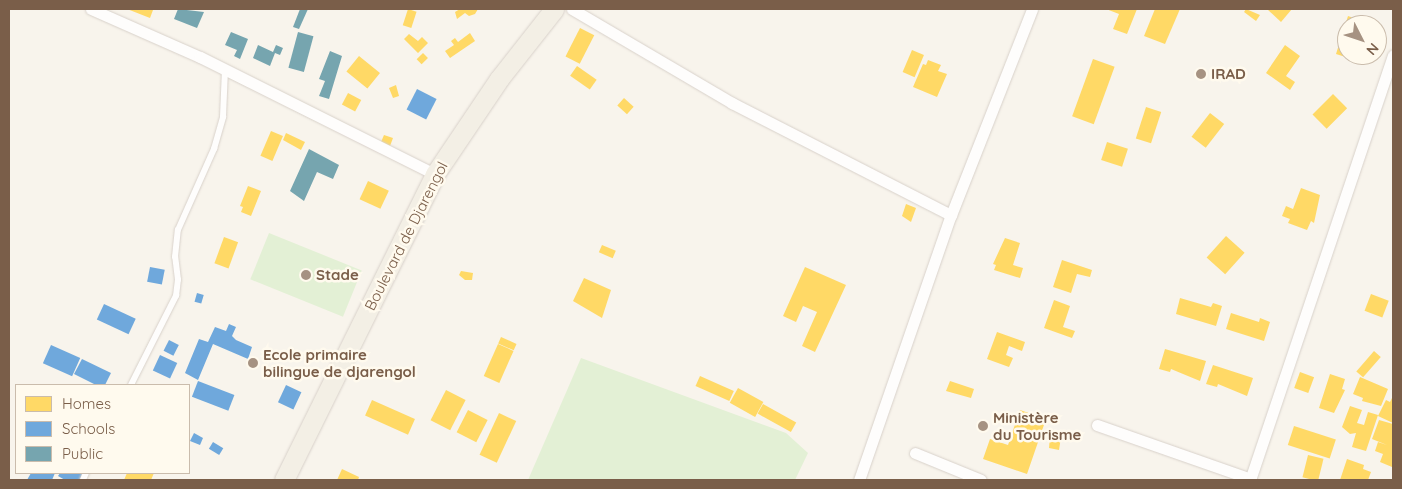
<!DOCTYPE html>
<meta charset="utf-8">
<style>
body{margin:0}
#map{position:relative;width:1402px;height:489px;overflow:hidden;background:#f8f4ec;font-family:Quicksand,sans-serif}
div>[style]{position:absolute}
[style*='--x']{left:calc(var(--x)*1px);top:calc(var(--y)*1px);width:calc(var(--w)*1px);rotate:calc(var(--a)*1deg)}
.green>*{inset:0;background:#e3f0d5;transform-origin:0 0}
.homes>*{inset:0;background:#ffd966;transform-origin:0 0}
.schools>*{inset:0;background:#6fa8dc;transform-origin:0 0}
.public>*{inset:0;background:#76a5af;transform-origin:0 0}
.roads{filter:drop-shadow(0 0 1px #d8d1ca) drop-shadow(0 0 1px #d8d1ca)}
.lane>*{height:5.5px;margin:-2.75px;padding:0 2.75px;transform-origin:2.75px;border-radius:2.75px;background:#fefdfc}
.street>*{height:11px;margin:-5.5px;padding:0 5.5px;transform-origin:5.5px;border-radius:5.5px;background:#fefdfc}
.primary>*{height:19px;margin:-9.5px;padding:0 9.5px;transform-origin:9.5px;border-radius:9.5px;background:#f3efe5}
.dots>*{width:14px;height:14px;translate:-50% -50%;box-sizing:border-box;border:2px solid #fffaee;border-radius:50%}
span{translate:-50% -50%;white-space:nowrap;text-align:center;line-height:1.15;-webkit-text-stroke:5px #fffaee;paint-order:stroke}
.poi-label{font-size:15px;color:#7a5e49;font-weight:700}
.left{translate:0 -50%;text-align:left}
.street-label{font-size:15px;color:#7a5e49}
.frame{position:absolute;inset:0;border:10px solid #7a5e49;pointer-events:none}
.legend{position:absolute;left:15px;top:384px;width:175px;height:90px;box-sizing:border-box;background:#fffaee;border:1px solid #cabcac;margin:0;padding:6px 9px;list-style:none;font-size:15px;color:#7a5e49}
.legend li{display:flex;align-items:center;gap:10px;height:25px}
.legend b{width:25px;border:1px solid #cabcac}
.north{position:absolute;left:1337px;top:15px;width:50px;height:50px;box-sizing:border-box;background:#fffaee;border:1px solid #cabcac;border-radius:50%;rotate:131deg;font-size:14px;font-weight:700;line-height:20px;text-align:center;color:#7a5e49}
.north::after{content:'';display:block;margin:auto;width:18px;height:22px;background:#a69282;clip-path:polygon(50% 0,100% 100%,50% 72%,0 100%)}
</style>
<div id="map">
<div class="green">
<i style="left:269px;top:233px;width:100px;height:50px;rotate:22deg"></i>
<i style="clip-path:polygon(581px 358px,786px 433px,808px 453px,795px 480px,528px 480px)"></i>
</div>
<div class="homes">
<i style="clip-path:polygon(127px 9px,149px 9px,153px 10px,150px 18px)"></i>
<i style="left:408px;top:9px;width:9px;height:17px;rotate:18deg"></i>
<i style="clip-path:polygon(460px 9px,478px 9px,475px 14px,469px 16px,465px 13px,457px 19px,455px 12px)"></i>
<i style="clip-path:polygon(1106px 9px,1137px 9px,1127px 34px,1113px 29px,1119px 14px)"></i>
<i style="clip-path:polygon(1155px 9px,1180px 9px,1165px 44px,1144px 36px)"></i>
<i style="clip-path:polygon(1246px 9px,1260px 15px,1256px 21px,1244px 12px)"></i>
<i style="clip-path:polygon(1267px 9px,1292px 9px,1281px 22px)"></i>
<i style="clip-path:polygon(1348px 16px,1368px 23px,1347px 25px,1347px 55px,1357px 55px,1355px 60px,1336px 54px)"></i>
<i style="left:580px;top:28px;width:16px;height:32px;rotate:27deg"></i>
<i style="clip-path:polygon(470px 33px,475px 41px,450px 58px,445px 51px,454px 45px,451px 41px,455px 38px,458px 42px)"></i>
<i style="clip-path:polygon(409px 34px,418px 41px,422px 37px,428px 43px,418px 53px,404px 39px)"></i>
<i style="clip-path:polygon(1285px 45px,1300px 56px,1286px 76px,1295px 82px,1290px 90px,1266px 73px)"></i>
<i style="left:912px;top:50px;width:13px;height:24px;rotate:23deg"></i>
<i style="left:423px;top:53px;width:7px;height:9px;rotate:45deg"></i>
<i style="left:359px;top:56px;width:27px;height:20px;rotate:39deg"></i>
<i style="left:1093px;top:59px;width:23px;height:61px;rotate:20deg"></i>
<i style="clip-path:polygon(928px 60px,941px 65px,938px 71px,947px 74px,937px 97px,913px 87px,923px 64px,926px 65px)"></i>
<i style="left:577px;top:66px;width:24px;height:12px;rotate:35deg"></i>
<i style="clip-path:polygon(396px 85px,399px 96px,393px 98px,389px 88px)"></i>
<i style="left:348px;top:93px;width:15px;height:13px;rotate:28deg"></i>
<i style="left:1333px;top:94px;width:20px;height:29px;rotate:45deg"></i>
<i style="left:624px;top:98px;width:13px;height:10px;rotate:42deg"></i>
<i style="left:1146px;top:107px;width:16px;height:33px;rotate:18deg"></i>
<i style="left:1210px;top:113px;width:18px;height:30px;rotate:38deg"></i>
<i style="left:271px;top:131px;width:13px;height:27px;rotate:23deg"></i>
<i style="clip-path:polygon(286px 133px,305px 142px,301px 150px,283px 140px)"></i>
<i style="clip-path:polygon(384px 135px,393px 138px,390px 146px,381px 142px)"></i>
<i style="left:1107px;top:142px;width:22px;height:19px;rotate:18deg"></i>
<i style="left:368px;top:181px;width:23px;height:20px;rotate:25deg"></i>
<i style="clip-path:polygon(248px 186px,261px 191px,251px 216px,241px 212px,243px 207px,240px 206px)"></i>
<i style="clip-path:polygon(1301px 188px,1320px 195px,1314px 223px,1311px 221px,1307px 230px,1288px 223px,1290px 219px,1282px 216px,1286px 206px,1293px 209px)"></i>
<i style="clip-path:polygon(906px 204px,916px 208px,911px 222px,902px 216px)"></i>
<i style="left:1226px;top:236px;width:25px;height:29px;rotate:42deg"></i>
<i style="left:224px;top:237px;width:15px;height:28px;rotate:20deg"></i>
<i style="clip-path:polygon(1005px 238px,1020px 243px,1013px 265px,1023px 268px,1020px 278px,994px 270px,996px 265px,993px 264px)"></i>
<i style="left:602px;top:245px;width:15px;height:8px;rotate:23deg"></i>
<i style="clip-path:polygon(1062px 260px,1092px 270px,1090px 277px,1077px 274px,1071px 293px,1053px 287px)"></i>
<i style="clip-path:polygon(805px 267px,846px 285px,815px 352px,802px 346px,817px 312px,803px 306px,796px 322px,783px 316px)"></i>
<i style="clip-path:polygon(461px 271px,473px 273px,472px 280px,465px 280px,459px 275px)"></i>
<i style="clip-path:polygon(584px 278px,611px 290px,602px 318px,573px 301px)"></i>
<i style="left:1371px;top:294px;width:19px;height:18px;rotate:21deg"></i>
<i style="clip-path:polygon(1180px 298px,1211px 307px,1213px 303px,1222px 306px,1216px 326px,1176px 314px)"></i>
<i style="clip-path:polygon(1054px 300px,1070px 306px,1063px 327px,1075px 331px,1072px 338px,1044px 328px)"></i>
<i style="clip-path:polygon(1231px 313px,1259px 322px,1260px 318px,1270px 322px,1264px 341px,1226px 329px)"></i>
<i style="clip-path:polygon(997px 332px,1025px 342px,1022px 351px,1009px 346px,1006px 355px,1013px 358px,1009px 367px,987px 359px)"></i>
<i style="left:501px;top:337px;width:17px;height:7px;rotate:24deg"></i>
<i style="left:498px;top:344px;width:17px;height:35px;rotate:24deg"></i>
<i style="clip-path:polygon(1165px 349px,1206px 361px,1200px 381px,1171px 369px,1170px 372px,1159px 369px)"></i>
<i style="left:1374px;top:351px;width:9px;height:27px;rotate:41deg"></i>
<i style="clip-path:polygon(1213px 365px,1253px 378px,1247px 396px,1218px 384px,1217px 387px,1206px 384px)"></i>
<i style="left:1300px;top:372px;width:15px;height:17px;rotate:20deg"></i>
<i style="clip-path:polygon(1330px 374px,1345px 379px,1342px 389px,1345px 390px,1334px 413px,1319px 408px)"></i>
<i style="left:700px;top:376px;width:37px;height:11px;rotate:24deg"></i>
<i style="clip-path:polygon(1360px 377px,1388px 389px,1381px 406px,1362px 401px,1363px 398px,1353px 394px)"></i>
<i style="clip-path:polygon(950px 381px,974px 389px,971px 398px,946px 391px)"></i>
<i style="left:738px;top:388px;width:29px;height:17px;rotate:29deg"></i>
<i style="left:446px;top:390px;width:22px;height:34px;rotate:27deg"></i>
<i style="clip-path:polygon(1392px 398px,1393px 399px,1393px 423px,1378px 416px,1386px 400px,1390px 402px)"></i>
<i style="left:372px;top:400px;width:47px;height:17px;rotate:24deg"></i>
<i style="left:763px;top:404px;width:38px;height:11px;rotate:29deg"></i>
<i style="clip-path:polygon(1350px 406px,1362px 410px,1357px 423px,1364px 425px,1368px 412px,1378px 415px,1366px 451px,1352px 447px,1356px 433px,1350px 434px,1342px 427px)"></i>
<i style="left:468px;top:410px;width:22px;height:25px;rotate:27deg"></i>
<i style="clip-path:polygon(1020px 410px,1046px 419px,1027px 474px,983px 459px,990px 439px,1008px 445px)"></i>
<i style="left:499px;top:413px;width:19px;height:46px;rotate:25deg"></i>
<i style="clip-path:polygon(1379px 420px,1393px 424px,1392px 467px,1380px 462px,1383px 454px,1375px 451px,1378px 442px,1387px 445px,1372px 439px)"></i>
<i style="left:1294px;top:426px;width:44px;height:20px;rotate:18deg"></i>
<i style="clip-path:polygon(1050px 436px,1061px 437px,1059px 450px,1049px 448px)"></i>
<i style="left:1308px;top:455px;width:16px;height:23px;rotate:14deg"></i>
<i style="clip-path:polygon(1347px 459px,1364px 465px,1363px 469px,1371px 472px,1368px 480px,1340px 480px)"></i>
<i style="clip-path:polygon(342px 469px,359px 477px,358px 480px,337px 480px)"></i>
<i style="clip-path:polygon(127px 473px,154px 473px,151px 480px,124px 480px)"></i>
</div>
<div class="schools">
<i style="left:417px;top:89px;width:22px;height:23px;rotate:27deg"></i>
<i style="left:150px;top:267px;width:15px;height:15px;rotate:11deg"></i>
<i style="left:197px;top:293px;width:7px;height:9px;rotate:16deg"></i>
<i style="left:104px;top:304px;width:35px;height:17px;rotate:25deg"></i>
<i style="clip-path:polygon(229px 324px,236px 327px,232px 336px,236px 340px,252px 347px,248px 359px,213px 344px,198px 380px,185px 373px,199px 339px,208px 342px,215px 327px,226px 331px)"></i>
<i style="left:169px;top:340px;width:11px;height:12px;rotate:27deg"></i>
<i style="left:51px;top:345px;width:32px;height:20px;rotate:24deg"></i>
<i style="left:160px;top:355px;width:19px;height:17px;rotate:25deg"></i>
<i style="clip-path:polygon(82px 359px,111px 373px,105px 385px,96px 385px,74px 374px)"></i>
<i style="left:198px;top:381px;width:39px;height:17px;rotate:21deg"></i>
<i style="left:286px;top:385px;width:17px;height:19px;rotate:25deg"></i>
<i style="clip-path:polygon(194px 433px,203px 438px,200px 445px,190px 441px)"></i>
<i style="left:213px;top:442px;width:12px;height:8px;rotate:31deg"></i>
<i style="clip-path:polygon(31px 473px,55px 473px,52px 480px,27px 480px)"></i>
<i style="clip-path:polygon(60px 473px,84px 473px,81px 480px,65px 480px,58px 476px)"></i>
</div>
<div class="public">
<i style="clip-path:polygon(178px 9px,204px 12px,197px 28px,174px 19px)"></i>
<i style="clip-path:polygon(300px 9px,308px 9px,299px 29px,293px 27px)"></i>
<i style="clip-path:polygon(231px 32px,248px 39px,240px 59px,234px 56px,237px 50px,225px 45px)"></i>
<i style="left:298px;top:32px;width:16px;height:37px;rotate:15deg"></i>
<i style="clip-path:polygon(258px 45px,273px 52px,276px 45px,283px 48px,280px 55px,275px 53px,270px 66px,253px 58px)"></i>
<i style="clip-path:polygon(330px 51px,342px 56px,329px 99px,319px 96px,325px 81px,319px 79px)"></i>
<i style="clip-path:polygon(309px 149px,339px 165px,333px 179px,317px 172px,304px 201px,290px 191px)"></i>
</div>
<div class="roads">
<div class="lane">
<i style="--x:131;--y:385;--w:100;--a:-63.2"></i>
<i style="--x:176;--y:296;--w:16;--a:-83"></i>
<i style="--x:178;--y:280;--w:23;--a:-97"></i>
<i style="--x:175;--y:257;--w:27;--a:-84"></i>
<i style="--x:178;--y:230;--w:89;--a:-66"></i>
<i style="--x:214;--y:149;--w:33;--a:-74"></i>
<i style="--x:223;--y:117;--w:47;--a:-87.6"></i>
<i style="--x:83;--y:480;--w:8;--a:-67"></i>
</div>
<div class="street">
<i style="--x:91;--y:9;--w:119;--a:23.8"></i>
<i style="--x:200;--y:57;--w:263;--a:26.5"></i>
<i style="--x:572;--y:9;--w:186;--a:30.4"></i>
<i style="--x:732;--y:103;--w:246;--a:27.1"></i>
<i style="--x:1097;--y:425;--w:163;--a:19.3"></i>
<i style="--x:915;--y:453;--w:71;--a:22.2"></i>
<i style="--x:859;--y:480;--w:281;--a:-70.9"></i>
<i style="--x:951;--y:215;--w:221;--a:-68.5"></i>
<i style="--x:1250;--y:480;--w:448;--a:-71.4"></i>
</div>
<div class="primary">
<i style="--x:284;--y:480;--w:341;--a:-63.7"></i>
<i style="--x:435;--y:174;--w:115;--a:-56"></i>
<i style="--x:499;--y:79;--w:89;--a:-51.8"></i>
</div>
</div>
<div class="dots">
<i style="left:1201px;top:74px;background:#a69282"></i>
<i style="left:306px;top:275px;background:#a69282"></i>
<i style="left:253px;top:363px;background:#a69282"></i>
<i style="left:983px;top:426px;background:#a69282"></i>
</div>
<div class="poi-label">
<span class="left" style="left:1211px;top:74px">IRAD</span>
<span class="left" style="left:316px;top:275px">Stade</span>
<span class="left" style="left:263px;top:363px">Ecole primaire<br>bilingue de djarengol</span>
<span class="left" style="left:993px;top:426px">Ministère<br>du Tourisme</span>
</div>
<div class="street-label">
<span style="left:406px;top:236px;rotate:-63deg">Boulevard de Djarengol</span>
</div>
<div class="frame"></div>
<ul class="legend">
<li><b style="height:14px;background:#ffd966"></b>Homes</li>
<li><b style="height:14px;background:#6fa8dc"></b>Schools</li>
<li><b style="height:14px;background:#76a5af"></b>Public</li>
</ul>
<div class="north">N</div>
</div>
